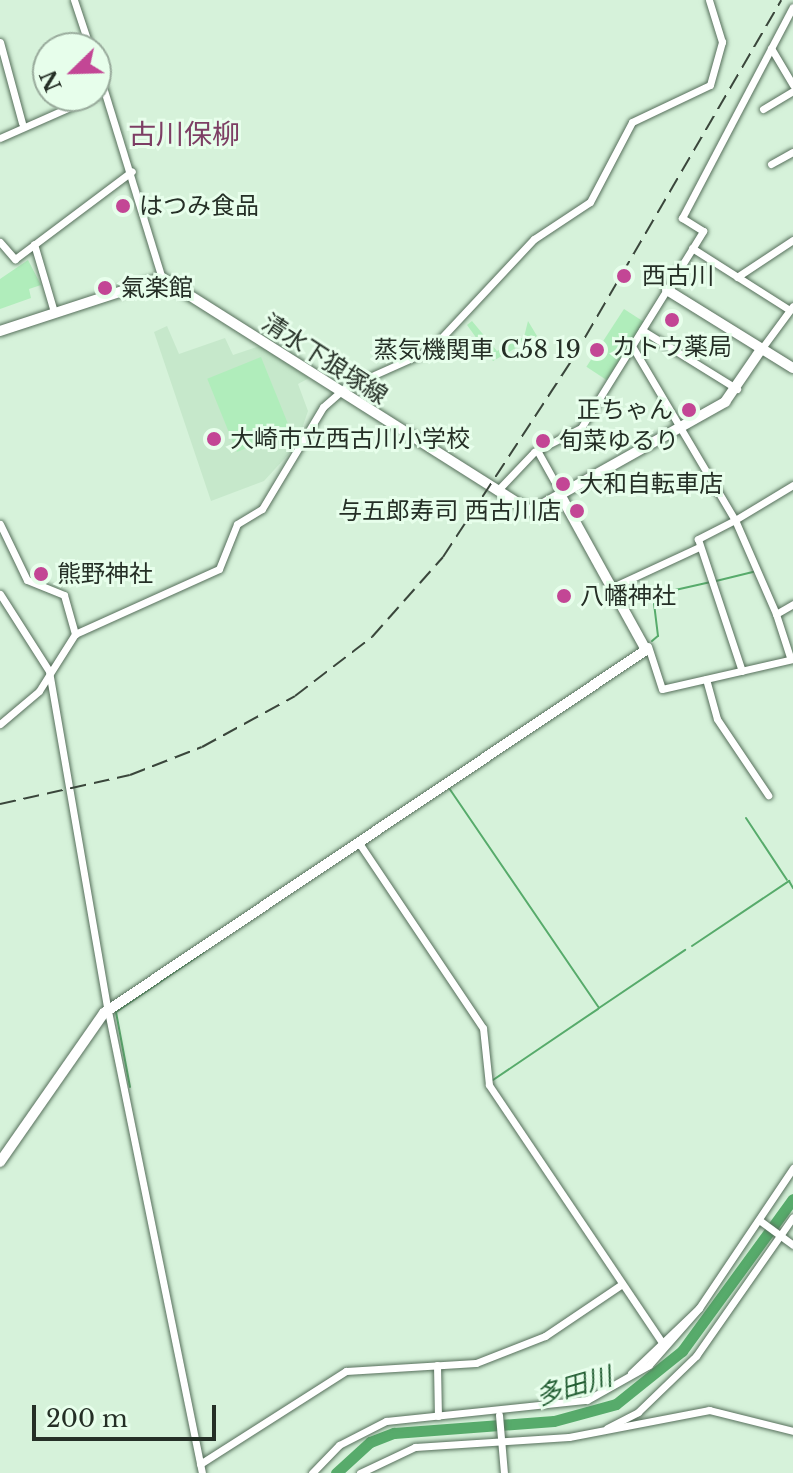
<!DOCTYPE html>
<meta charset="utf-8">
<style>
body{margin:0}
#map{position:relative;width:793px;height:1473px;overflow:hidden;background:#d6f2da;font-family:"Libre Baskerville","Noto Sans JP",serif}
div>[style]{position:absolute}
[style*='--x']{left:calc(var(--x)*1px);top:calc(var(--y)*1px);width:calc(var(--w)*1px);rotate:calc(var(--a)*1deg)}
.built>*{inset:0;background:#c6e8cb}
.green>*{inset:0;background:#b0edbb;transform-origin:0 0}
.stream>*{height:2px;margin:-1px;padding:0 1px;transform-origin:1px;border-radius:1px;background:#57ab6b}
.river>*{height:11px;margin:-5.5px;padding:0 5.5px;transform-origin:5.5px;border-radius:5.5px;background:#57ab6b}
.roads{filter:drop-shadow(0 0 2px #566f5b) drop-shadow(0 0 2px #566f5b)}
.street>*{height:7px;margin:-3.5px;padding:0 3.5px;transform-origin:3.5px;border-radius:3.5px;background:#fff}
.secondary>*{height:10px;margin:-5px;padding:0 5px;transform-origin:5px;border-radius:5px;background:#fff}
.rail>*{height:2px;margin-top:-1px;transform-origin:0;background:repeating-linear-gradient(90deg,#3a463b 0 16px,transparent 0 24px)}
.dots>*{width:22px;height:22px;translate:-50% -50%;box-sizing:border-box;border:4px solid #e7feeb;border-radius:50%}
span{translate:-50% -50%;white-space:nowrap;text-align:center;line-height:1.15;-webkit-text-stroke:6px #e7feeb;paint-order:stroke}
.poi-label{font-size:24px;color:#252f26}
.left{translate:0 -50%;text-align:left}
.right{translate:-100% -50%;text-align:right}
.street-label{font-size:24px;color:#252f26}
.water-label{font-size:26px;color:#245f34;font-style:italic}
.quarter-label{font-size:28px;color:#7d3e64}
.north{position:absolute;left:32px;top:32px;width:80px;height:80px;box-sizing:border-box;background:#e7feeb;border:2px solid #99ab9c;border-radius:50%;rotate:247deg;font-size:22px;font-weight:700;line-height:32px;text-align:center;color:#252f26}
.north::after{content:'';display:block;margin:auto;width:28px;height:36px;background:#c34695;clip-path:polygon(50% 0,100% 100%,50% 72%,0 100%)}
.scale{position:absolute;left:32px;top:1405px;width:184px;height:36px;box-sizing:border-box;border:4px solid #252f26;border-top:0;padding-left:10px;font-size:24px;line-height:28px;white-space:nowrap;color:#252f26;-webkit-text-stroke:6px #e7feeb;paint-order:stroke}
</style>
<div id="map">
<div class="built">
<i style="clip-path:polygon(167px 326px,179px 354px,225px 338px,233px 355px,260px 346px,309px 378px,298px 384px,308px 411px,296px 446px,264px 481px,211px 501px,154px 332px)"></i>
</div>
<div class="green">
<i style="clip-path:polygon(28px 260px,41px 285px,29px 289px,31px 298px,0 309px,0 279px)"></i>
<i style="left:624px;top:309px;width:24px;height:69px;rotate:33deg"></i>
<i style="clip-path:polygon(472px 321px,497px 351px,524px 337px,528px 321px,537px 336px,493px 361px,467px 325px)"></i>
<i style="left:261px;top:357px;width:79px;height:58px;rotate:68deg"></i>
</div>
<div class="stream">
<i style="--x:716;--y:581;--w:42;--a:-13.7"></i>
<i style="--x:652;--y:641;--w:8;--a:-40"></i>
<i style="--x:658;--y:636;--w:41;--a:-97"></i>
<i style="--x:653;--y:595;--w:58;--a:-12.8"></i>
<i style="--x:449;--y:788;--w:266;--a:55.7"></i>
<i style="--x:599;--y:1008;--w:104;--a:-34"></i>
<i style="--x:746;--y:818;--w:74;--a:56.5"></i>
<i style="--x:692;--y:946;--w:117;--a:-33.8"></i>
<i style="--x:789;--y:881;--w:8;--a:60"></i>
<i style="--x:493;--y:1080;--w:127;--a:-34.1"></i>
<i style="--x:130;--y:1087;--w:76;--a:-100.6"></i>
<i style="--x:116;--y:1012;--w:107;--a:-34.3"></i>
</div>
<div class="river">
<i style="--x:336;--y:1473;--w:46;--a:-42.4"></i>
<i style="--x:370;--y:1442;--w:26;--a:-21"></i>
<i style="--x:394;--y:1433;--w:160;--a:-4.3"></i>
<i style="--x:554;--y:1421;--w:64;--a:-15.3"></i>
<i style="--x:616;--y:1404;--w:85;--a:-38.8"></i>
<i style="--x:682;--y:1351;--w:188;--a:-53.9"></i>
</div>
<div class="roads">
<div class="street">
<i style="--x:74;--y:0;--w:51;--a:71.6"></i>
<i style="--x:0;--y:42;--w:84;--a:74.8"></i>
<i style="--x:771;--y:48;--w:43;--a:59.3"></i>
<i style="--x:96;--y:64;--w:224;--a:72.9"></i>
<i style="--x:763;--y:109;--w:35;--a:-31"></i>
<i style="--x:0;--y:138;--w:104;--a:-23.9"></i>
<i style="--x:771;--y:164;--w:25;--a:-29"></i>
<i style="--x:0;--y:242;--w:23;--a:49"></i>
<i style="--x:15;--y:259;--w:146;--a:-36.9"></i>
<i style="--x:34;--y:244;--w:71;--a:73.6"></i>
<i style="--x:692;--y:248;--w:114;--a:32.4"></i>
<i style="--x:737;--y:277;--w:67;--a:-33.5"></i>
<i style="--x:642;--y:330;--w:112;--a:31.8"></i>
<i style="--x:632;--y:346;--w:202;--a:59.4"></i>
<i style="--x:735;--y:520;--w:42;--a:152.8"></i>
<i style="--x:698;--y:539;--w:139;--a:71.6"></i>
<i style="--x:762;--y:348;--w:52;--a:-53.6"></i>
<i style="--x:538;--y:452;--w:49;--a:60.8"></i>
<i style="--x:793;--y:485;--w:68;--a:148.9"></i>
<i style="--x:735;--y:520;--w:103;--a:66.4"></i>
<i style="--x:776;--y:614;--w:20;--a:-30"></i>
<i style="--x:497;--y:491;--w:54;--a:-46.5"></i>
<i style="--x:534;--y:452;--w:53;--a:-27.1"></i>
<i style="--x:581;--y:428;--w:232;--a:-58.2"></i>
<i style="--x:703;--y:231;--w:25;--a:-148"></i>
<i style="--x:682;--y:218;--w:238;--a:-62.3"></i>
<i style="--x:0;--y:524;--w:62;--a:64.3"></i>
<i style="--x:27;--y:580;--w:40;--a:22"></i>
<i style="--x:64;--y:595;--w:41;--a:74.2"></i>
<i style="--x:615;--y:586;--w:93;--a:-24.9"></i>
<i style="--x:0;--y:594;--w:91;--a:57.5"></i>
<i style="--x:49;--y:671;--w:345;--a:80.2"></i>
<i style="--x:108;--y:1011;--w:471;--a:78.5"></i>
<i style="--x:776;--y:614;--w:45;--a:72"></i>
<i style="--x:648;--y:646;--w:45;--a:72"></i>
<i style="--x:662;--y:689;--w:134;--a:-12.9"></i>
<i style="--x:706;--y:679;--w:41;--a:74.6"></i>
<i style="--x:717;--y:719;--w:92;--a:56.1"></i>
<i style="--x:0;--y:724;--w:51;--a:-40.2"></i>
<i style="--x:39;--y:691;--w:67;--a:-57.7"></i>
<i style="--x:75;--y:634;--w:158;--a:-24.3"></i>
<i style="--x:219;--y:569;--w:48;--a:-68.2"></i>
<i style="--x:237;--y:524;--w:29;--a:-31"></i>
<i style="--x:262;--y:509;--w:119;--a:-59.1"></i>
<i style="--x:323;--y:407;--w:29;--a:-41"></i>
<i style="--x:345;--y:388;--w:93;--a:-24.1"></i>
<i style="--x:430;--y:350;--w:152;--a:-46.9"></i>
<i style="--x:534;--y:239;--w:67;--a:-33.5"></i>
<i style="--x:590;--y:202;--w:90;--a:-62.3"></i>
<i style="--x:632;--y:122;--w:86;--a:-25.4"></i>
<i style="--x:710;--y:85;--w:45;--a:-74.4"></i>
<i style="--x:722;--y:42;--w:44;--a:-107.2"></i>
<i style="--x:359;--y:843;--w:223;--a:56.2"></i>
<i style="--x:483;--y:1028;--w:57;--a:84"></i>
<i style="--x:489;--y:1085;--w:308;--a:56.1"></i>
<i style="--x:759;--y:1220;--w:42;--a:36.3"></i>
<i style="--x:437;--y:1365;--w:51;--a:88.9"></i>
<i style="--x:631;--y:1373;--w:94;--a:-43.7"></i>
<i style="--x:699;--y:1308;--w:169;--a:-56.1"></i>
<i style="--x:499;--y:1415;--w:58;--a:85.1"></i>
<i style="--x:607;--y:1428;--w:35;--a:-27"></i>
<i style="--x:638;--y:1412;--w:81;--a:-44"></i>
<i style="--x:696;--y:1356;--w:169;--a:-55.1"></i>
<i style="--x:200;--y:1464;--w:173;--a:-32.5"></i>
<i style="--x:346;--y:1371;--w:130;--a:-3.5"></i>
<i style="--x:476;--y:1363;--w:74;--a:-21.4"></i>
<i style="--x:545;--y:1336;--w:93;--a:-34"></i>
<i style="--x:312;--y:1473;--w:39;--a:-46"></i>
<i style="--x:339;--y:1445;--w:53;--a:-27.1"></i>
<i style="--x:386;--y:1421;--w:202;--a:-6"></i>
<i style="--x:587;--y:1400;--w:71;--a:-29.4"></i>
<i style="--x:649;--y:1365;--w:76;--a:-48.7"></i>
<i style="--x:360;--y:1473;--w:61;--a:-25.3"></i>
<i style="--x:415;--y:1447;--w:154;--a:-3.7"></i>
<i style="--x:569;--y:1437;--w:143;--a:-10.9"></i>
<i style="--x:709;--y:1410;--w:87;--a:14"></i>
</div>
<div class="secondary">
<i style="--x:667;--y:290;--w:148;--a:31.8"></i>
<i style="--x:0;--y:331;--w:170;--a:-18.1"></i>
<i style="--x:162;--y:278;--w:436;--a:32.3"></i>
<i style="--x:531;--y:511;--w:223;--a:-29.3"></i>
<i style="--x:725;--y:402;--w:65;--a:-55.6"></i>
<i style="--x:0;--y:1162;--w:182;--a:-55.1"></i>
<i style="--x:104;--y:1013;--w:652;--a:-33.81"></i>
<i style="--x:646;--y:650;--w:174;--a:-118.9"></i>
</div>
</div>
<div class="rail">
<i style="--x:0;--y:804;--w:133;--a:-12.6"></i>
<i style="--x:130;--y:775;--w:77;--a:-21.3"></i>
<i style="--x:202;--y:747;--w:106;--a:-28.7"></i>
<i style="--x:295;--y:696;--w:97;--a:-37.5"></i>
<i style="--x:372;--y:637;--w:107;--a:-48.4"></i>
<i style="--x:443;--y:557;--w:238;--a:-56.8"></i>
<i style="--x:573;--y:358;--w:414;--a:-59.8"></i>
</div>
<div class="dots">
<i style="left:123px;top:206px;background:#c34695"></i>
<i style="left:624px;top:276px;background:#c34695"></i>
<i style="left:105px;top:288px;background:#c34695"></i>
<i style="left:672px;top:320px;background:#c34695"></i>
<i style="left:597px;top:350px;background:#c34695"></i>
<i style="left:689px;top:410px;background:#c34695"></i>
<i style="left:214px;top:439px;background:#c34695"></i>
<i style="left:543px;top:441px;background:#c34695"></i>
<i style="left:563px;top:484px;background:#c34695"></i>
<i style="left:577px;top:511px;background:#c34695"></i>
<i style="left:41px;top:574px;background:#c34695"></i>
<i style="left:564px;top:596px;background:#c34695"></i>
</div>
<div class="poi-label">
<span class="left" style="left:139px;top:206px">はつみ食品</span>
<span class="left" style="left:642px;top:276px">西古川</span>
<span class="left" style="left:121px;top:288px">氣楽館</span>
<span style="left:672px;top:347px">カトウ薬局</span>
<span class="right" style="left:581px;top:350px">蒸気機関車 C58 19</span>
<span class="right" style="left:673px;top:410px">正ちゃん</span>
<span class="left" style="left:230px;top:439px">大崎市立西古川小学校</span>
<span class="left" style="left:559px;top:441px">旬菜ゆるり</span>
<span class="left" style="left:579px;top:484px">大和自転車店</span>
<span class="right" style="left:561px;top:511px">与五郎寿司 西古川店</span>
<span class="left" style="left:57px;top:574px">熊野神社</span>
<span class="left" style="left:580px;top:596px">八幡神社</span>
</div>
<div class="street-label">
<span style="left:325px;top:359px;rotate:33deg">清水下狼塚線</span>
</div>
<div class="water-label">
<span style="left:574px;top:1387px;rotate:-16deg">多田川</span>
</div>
<div class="quarter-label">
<span style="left:184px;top:135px">古川保柳</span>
</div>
<div class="north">N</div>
<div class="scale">200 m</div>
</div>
